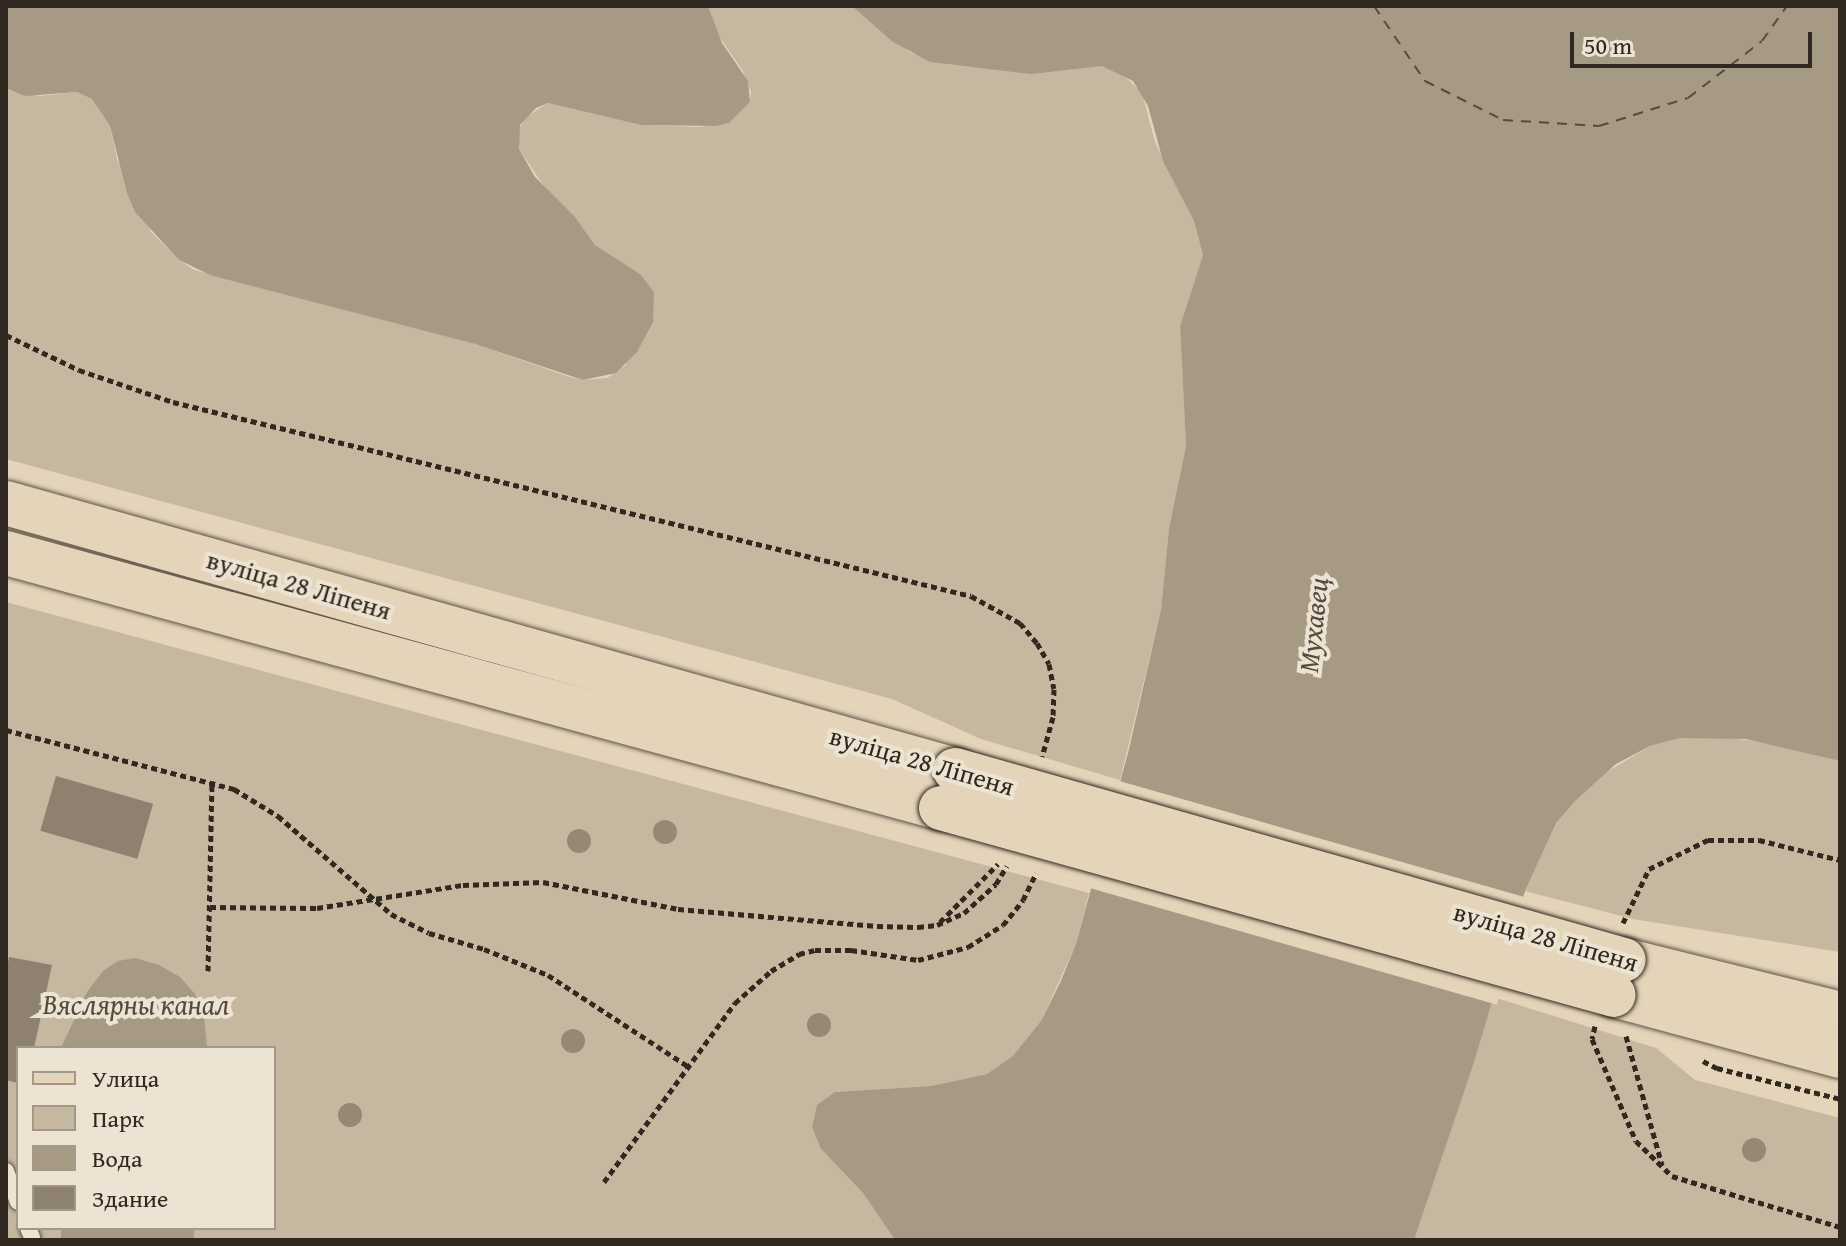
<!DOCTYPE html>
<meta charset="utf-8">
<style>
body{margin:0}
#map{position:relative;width:1846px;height:1246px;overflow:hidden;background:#e3d4ba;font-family:"Gentium Book Plus",serif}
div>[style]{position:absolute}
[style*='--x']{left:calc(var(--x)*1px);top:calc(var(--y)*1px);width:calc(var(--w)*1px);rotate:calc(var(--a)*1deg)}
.green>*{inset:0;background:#c5b7a0}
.water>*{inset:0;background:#a69a85;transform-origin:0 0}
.pier>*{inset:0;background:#e3d4ba;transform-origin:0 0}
.ferry>*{height:2px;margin-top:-1px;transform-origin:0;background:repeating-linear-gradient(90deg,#544a3e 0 10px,transparent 0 18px)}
.building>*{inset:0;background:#8e8170;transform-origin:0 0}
.path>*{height:5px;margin-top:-2.5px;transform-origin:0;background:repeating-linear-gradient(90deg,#31281f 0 6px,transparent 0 10px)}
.roads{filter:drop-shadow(0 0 2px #5e5346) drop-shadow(0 0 2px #5e5346)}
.service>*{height:16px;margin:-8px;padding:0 8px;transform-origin:8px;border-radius:8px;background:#ede3d2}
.primary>*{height:44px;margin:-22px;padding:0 22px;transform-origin:22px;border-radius:22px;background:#e3d4ba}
.bridges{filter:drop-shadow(0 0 2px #31281f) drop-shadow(0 0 2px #31281f)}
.primary-bridge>*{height:44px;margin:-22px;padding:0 22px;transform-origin:22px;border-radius:22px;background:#e3d4ba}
.trees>*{width:24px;height:24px;margin:-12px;border-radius:50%;background:#958976}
span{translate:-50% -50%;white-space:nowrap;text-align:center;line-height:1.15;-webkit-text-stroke:8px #ede3d2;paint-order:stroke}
.street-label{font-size:26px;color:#31281f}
.water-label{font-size:28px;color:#544a3e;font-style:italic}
.frame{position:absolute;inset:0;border:8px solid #31281f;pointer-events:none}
.legend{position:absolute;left:16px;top:1046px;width:260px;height:184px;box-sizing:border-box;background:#ede3d2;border:2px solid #a2988a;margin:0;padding:10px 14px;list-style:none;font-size:24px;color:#31281f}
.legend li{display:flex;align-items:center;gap:16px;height:40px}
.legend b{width:40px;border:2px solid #a2988a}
.scale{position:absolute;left:1570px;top:32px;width:242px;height:36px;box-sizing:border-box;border:4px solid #31281f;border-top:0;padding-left:10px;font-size:24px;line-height:28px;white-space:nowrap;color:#31281f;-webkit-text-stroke:6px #ede3d2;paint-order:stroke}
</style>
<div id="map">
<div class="green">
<i style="clip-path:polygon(708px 6px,852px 6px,911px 53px,950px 65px,1102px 66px,1119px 71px,1142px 93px,1155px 142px,1194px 221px,1203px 255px,1180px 326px,1186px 446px,1169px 528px,1161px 610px,1120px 780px,981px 739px,892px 699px,6px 459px,6px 88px,40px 96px,77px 92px,92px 99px,110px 126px,117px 159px,151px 232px,179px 260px,194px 270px,475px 344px,570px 377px,583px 380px,607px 378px,626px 365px,640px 274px,595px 245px,575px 217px,546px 189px,519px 149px,517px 132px,526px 117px,548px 103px,641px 125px,700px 127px,729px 123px,750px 102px,751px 92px,743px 71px,716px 32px)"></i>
<i style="clip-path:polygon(evenodd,6px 602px,1089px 893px,1076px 944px,1041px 1021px,1013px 1057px,987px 1074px,931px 1086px,835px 1092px,821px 1149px,863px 1193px,895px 1240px,6px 1240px,6px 602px,18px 1048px,274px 1048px,274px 1228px,18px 1228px,18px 1048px)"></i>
<i style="clip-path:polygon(1715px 736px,1776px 744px,1840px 761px,1840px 952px,1633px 919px,1525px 891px,1556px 822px,1594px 780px,1650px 746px,1680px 738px)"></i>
<i style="clip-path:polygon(1493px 997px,1656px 1048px,1695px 1080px,1840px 1118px,1840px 1240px,1414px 1240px)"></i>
</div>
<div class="water">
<i style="clip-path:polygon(6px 6px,708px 6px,722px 43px,748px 81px,750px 102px,729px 123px,716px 126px,641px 125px,548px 103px,536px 108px,520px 125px,519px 149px,535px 177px,575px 217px,595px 245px,640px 274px,654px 292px,653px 322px,637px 352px,616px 373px,583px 380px,475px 344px,210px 275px,179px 260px,135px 212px,127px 193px,110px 126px,92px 99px,77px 92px,25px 96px,6px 88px)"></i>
<i style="clip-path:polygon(852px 6px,1840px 6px,1840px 761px,1746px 739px,1680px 738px,1650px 746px,1616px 764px,1576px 800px,1556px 823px,1525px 891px,1474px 1062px,1414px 1240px,895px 1240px,863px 1193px,821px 1149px,812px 1127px,817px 1105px,835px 1092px,931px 1086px,987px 1074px,1013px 1056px,1041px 1021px,1060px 983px,1076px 944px,1128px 753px,1161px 610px,1169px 528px,1186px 446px,1180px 326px,1203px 255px,1194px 221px,1163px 161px,1148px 106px,1133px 81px,1102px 66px,1031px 74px,930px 62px,893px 42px)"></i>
<i style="clip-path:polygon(135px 958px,159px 965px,180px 977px,195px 994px,204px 1015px,207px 1048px,61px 1048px,87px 992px,103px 971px,118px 961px)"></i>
<i style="left:61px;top:1228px;width:133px;height:13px"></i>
</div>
<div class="pier">
<i style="left:1116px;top:780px;width:428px;height:111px;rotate:16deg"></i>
</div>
<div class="ferry">
<i style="--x:1374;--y:6;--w:91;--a:55.8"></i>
<i style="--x:1425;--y:81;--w:87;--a:26.6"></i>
<i style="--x:1503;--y:120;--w:96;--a:3.6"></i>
<i style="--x:1599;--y:126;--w:93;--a:-17.5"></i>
<i style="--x:1688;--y:98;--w:93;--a:-37.6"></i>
<i style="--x:1762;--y:41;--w:43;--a:-54.5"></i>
</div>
<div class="building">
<i style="left:56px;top:776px;width:101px;height:57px;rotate:16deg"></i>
<i style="clip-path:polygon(9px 957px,52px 965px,34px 1048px,18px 1048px,18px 1083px,6px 1080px,6px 973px)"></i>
</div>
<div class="path">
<i style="--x:6;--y:335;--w:81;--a:25.6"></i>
<i style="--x:79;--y:370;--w:99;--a:18.8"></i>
<i style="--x:173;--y:402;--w:821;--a:13.66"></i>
<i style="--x:971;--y:596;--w:56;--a:28.9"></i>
<i style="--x:1020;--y:623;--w:26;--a:50"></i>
<i style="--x:1037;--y:643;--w:24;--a:60"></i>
<i style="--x:1049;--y:664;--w:25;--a:79"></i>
<i style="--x:1054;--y:689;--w:28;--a:92"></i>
<i style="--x:1053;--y:717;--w:41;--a:105.4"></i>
<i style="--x:6;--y:730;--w:236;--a:14.5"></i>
<i style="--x:234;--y:789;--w:52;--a:31.5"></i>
<i style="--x:278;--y:816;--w:150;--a:40.9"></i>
<i style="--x:391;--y:914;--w:42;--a:26.6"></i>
<i style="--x:429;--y:933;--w:57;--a:16.2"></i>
<i style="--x:484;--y:949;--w:69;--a:22.1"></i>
<i style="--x:548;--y:975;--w:168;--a:33.1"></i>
<i style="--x:210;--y:907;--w:107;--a:0.5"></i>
<i style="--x:317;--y:908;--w:148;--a:-9"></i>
<i style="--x:463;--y:885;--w:80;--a:-2.1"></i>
<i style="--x:543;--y:882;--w:138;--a:11.3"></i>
<i style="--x:678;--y:909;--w:200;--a:4.9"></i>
<i style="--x:877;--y:926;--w:41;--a:1.4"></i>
<i style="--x:918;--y:927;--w:19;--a:-6"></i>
<i style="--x:937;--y:925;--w:30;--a:-24"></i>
<i style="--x:964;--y:913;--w:43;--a:-42.2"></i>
<i style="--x:996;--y:884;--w:21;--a:-59"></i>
<i style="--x:940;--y:922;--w:82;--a:-45"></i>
<i style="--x:1623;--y:923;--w:60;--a:-64.3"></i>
<i style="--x:1649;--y:869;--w:66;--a:-26.2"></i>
<i style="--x:1708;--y:840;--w:51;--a:0"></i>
<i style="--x:1759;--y:840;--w:83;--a:13.9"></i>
<i style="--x:208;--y:971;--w:190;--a:-88.8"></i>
<i style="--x:1595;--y:1026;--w:13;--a:103"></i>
<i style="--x:1592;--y:1039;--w:111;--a:66.7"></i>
<i style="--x:1636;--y:1141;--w:50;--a:44.2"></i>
<i style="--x:1672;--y:1176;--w:176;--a:16.9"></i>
<i style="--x:1626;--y:1036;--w:134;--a:74.4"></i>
<i style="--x:1703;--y:1061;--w:16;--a:27"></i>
<i style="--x:1717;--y:1068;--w:127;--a:14.1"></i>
<i style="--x:604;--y:1182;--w:222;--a:-53.8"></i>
<i style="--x:735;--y:1003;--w:48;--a:-41.6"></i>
<i style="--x:771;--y:971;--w:33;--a:-31"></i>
<i style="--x:799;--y:954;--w:16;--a:-14"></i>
<i style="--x:815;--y:950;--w:36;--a:0"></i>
<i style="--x:851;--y:950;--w:68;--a:8.5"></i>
<i style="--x:918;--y:960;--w:52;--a:-14.6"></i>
<i style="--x:968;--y:947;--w:41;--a:-32.2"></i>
<i style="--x:1003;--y:925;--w:32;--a:-51"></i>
<i style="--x:1023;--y:900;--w:30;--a:-64"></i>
</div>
<div class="roads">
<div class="service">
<i style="--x:6;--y:1171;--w:33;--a:69"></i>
<i style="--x:28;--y:1228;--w:10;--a:66"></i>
</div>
<div class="primary">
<i style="--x:6;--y:503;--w:986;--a:15.71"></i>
<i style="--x:6;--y:553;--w:969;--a:15.26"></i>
<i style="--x:1624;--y:960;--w:223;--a:14"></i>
<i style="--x:1614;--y:995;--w:234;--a:15.1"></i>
</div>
</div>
<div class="bridges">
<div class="primary-bridge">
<i style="--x:955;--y:770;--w:695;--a:15.85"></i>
<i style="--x:941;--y:808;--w:698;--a:15.53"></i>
</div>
</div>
<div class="trees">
<i style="left:665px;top:832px"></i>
<i style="left:579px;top:841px"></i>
<i style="left:819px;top:1025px"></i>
<i style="left:573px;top:1041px"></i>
<i style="left:350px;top:1115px"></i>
<i style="left:1754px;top:1150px"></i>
</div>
<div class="street-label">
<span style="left:299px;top:585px;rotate:16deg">вуліца 28 Ліпеня</span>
<span style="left:922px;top:761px;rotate:16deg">вуліца 28 Ліпеня</span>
<span style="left:1546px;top:937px;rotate:16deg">вуліца 28 Ліпеня</span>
</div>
<div class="water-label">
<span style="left:1313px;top:625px;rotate:-84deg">Мухавец</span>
<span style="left:136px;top:1004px">Вяслярны канал</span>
</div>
<div class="frame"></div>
<ul class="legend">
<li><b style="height:10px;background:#e3d4ba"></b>Улица</li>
<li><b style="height:22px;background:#c5b7a0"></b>Парк</li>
<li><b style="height:22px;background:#a69a85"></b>Вода</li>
<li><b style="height:22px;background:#8e8170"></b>Здание</li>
</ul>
<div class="scale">50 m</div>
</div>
